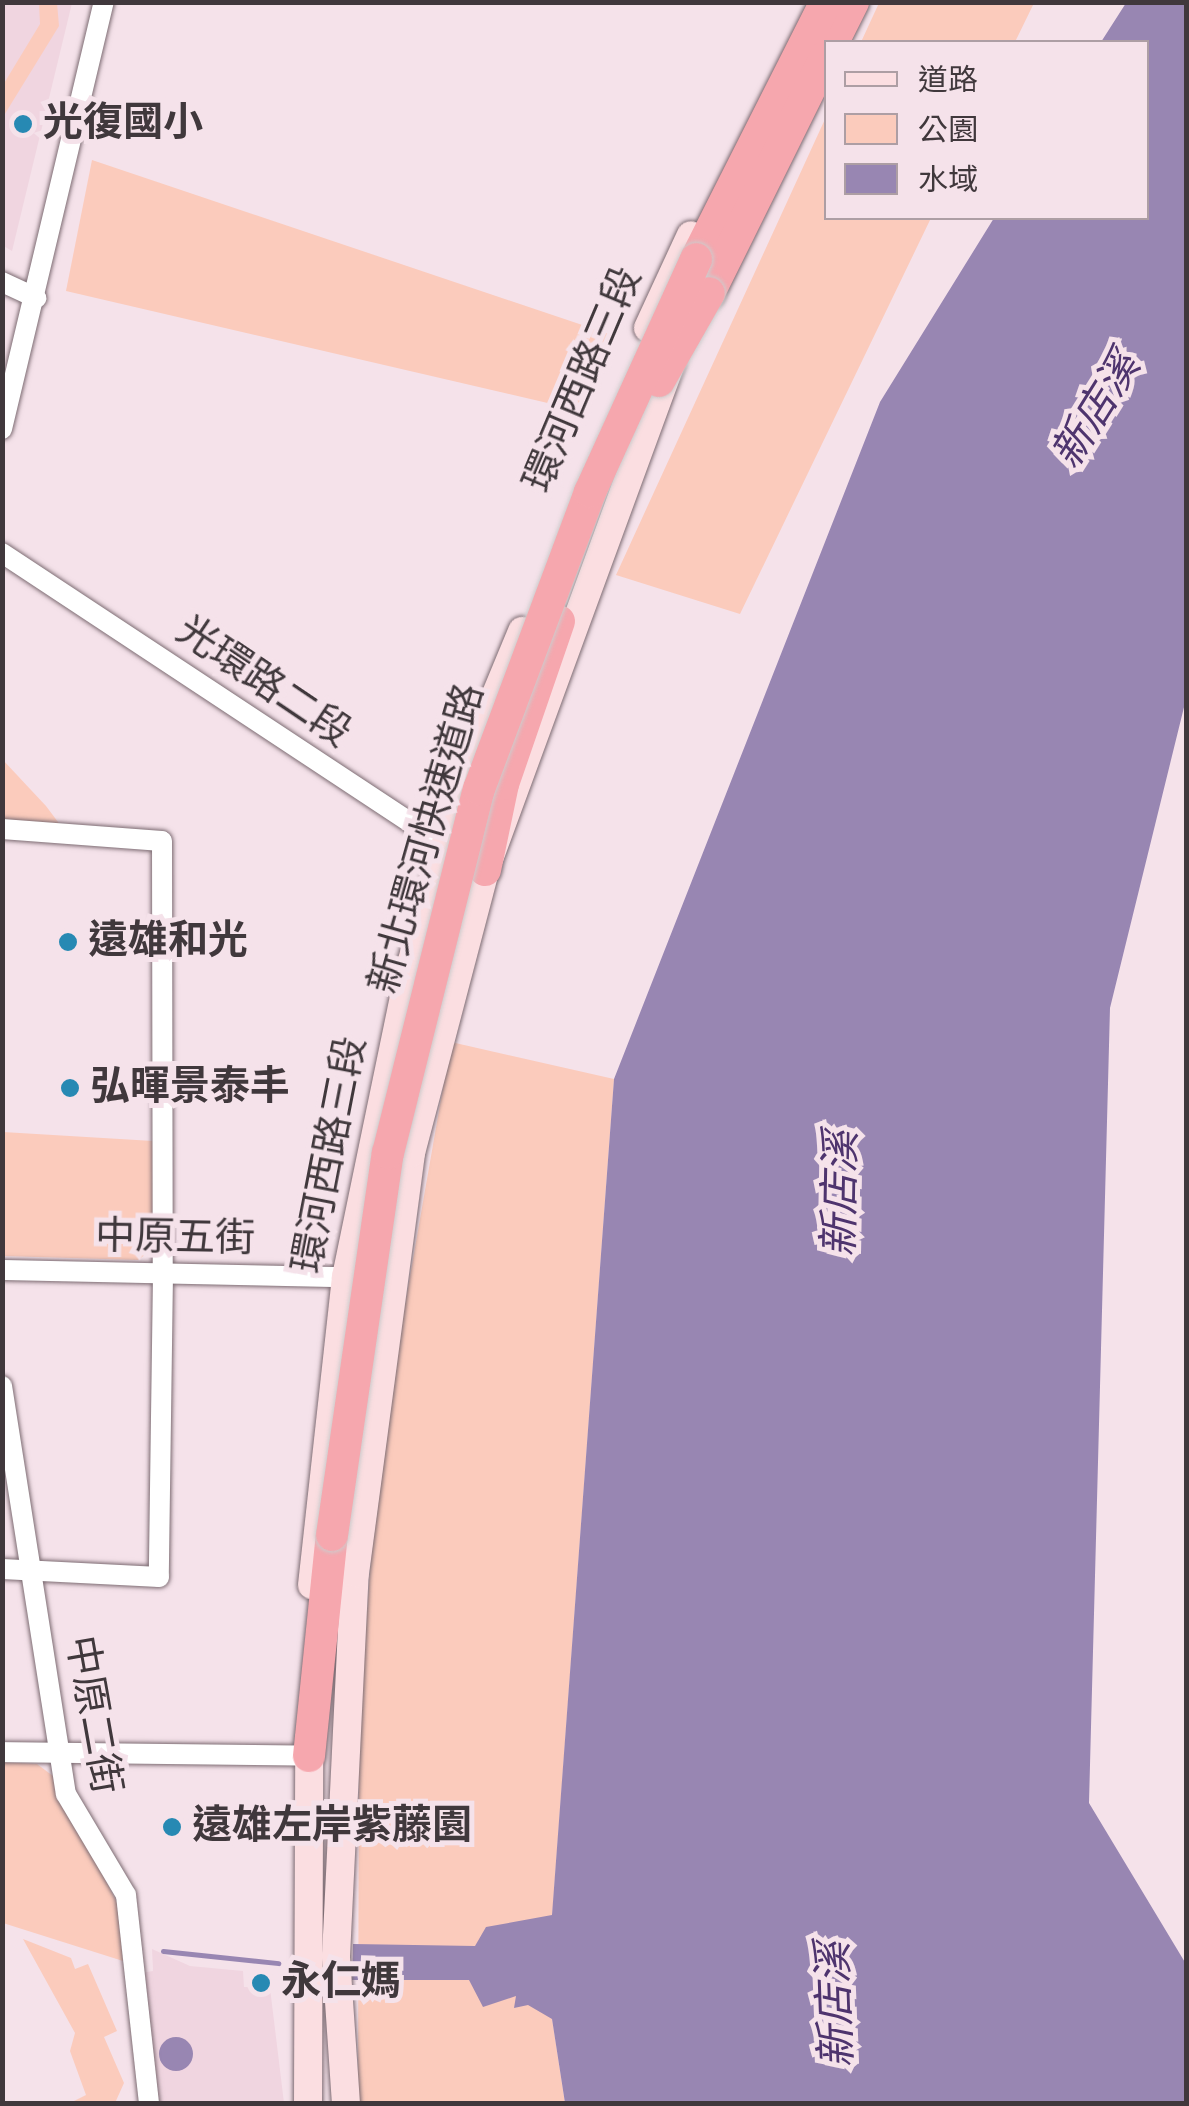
<!DOCTYPE html>
<meta charset="utf-8">
<style>
body{margin:0}
#map{position:relative;width:1189px;height:2106px;overflow:hidden;background:#f5e2ea;font-family:Spectral,"Noto Sans TC",serif}
div>[style]{position:absolute}
[style*='--x']{left:calc(var(--x)*1px);top:calc(var(--y)*1px);width:calc(var(--w)*1px);rotate:calc(var(--a)*1deg)}
.built>*{inset:0;background:#f0d5e0}
.green>*{inset:0;background:#fbcbbc}
.water>*{inset:0;background:#9886b2}
.round{border-radius:50%}
.stream>*{height:5px;margin:-2.5px;padding:0 2.5px;transform-origin:2.5px;border-radius:2.5px;background:#9886b2}
.roads{filter:drop-shadow(0 0 2px #7d6c73) drop-shadow(0 0 2px #7d6c73)}
.minor>*{height:20px;margin:-10px;padding:0 10px;transform-origin:10px;border-radius:10px;background:#fff}
.secondary>*{height:28px;margin:-14px;padding:0 14px;transform-origin:14px;border-radius:14px;background:#fbdee1}
.trunk>*{height:32px;margin:-16px;padding:0 16px;transform-origin:16px;border-radius:16px;background:#f6a7ae}
.bridges{filter:drop-shadow(0 0 2px #cdcbcc) drop-shadow(0 0 2px #cdcbcc)}
.trunk-bridge>*{height:32px;margin:-16px;padding:0 16px;transform-origin:16px;border-radius:16px;background:#f6a7ae}
.dots>*{width:28px;height:28px;translate:-50% -50%;box-sizing:border-box;border:5px solid #f5e2ea;border-radius:50%}
span{translate:-50% -50%;white-space:nowrap;text-align:center;line-height:1.15;-webkit-text-stroke:10px #f5e2ea;paint-order:stroke}
.poi-label{font-size:40px;color:#40383c;font-weight:700}
.left{translate:0 -50%;text-align:left}
.street-label{font-size:40px;color:#40383c}
.water-label{font-size:42px;color:#4e346e;font-style:italic}
.frame{position:absolute;inset:0;border:5px solid #40383c;pointer-events:none}
.legend{position:absolute;left:824px;top:40px;width:325px;height:180px;box-sizing:border-box;background:#f5e2ea;border:2px solid #ad9ea4;margin:0;padding:12px 18px;list-style:none;font-size:30px;color:#40383c}
.legend li{display:flex;align-items:center;gap:20px;height:50px}
.legend b{width:50px;border:2px solid #ad9ea4}
</style>
<div id="map">
<div class="built">
<i style="clip-path:polygon(2px 3px,72px 3px,12px 251px,2px 245px)"></i>
<i style="clip-path:polygon(152px 1949px,190px 1966px,243px 1971px,244px 1987px,270px 1988px,284px 2103px,154px 2103px,141px 1973px,153px 1971px)"></i>
</div>
<div class="green">
<i style="clip-path:polygon(39px 3px,57px 3px,59px 26px,3px 117px,3px 85px,40px 24px)"></i>
<i style="clip-path:polygon(879px 3px,879px 2px,1034px 3px,1015px 42px,861px 42px)"></i>
<i style="clip-path:polygon(826px 117px,826px 218px,931px 218px,740px 614px,616px 575px)"></i>
<i style="clip-path:polygon(92px 160px,618px 337px,582px 411px,66px 291px)"></i>
<i style="clip-path:polygon(2px 759px,46px 806px,64px 830px,3px 819px)"></i>
<i style="clip-path:polygon(451px 1042px,614px 1079px,547px 1986px,565px 2103px,358px 2104px,359px 1727px,378px 1459px)"></i>
<i style="clip-path:polygon(3px 1132px,153px 1141px,153px 1249px,138px 1260px,3px 1256px)"></i>
<i style="clip-path:polygon(2px 1762px,37px 1764px,53px 1776px,117px 1903px,123px 1961px,3px 1923px)"></i>
<i style="clip-path:polygon(23px 1939px,71px 1958px,75px 1969px,88px 1964px,117px 2031px,104px 2037px,124px 2083px,115px 2103px,70px 2103px,86px 2095px,70px 2051px,75px 2033px)"></i>
</div>
<div class="water">
<i style="clip-path:polygon(1126px 3px,1186px 3px,1186px 699px,1110px 1008px,1089px 1803px,1186px 1964px,1186px 2103px,565px 2103px,552px 2019px,528px 2005px,514px 2008px,516px 1996px,483px 2007px,469px 1980px,352px 1980px,353px 1944px,475px 1946px,486px 1927px,552px 1915px,614px 1079px,880px 402px,994px 218px,1146px 218px,1146px 42px,1101px 42px)"></i>
<i class="round" style="left:159px;top:2037px;width:34px;height:34px"></i>
</div>
<div class="stream">
<i style="--x:163;--y:1951;--w:116;--a:6"></i>
</div>
<div class="roads">
<div class="minor">
<i style="--x:2;--y:282;--w:38;--a:25"></i>
<i style="--x:2;--y:429;--w:439;--a:-76.6"></i>
<i style="--x:2;--y:553;--w:543;--a:33.43"></i>
<i style="--x:2;--y:829;--w:160;--a:4.3"></i>
<i style="--x:162;--y:841;--w:433;--a:89.9"></i>
<i style="--x:163;--y:1274;--w:303;--a:90.8"></i>
<i style="--x:159;--y:1577;--w:157;--a:-177.1"></i>
<i style="--x:2;--y:1270;--w:344;--a:1.2"></i>
<i style="--x:2;--y:1386;--w:413;--a:81.1"></i>
<i style="--x:66;--y:1794;--w:117;--a:59.3"></i>
<i style="--x:126;--y:1895;--w:210;--a:83.7"></i>
<i style="--x:2;--y:1752;--w:307;--a:0.7"></i>
</div>
<div class="secondary">
<i style="--x:648;--y:328;--w:102;--a:-65.2"></i>
<i style="--x:312;--y:1585;--w:310;--a:-83.7"></i>
<i style="--x:346;--y:1277;--w:320;--a:-78.3"></i>
<i style="--x:411;--y:964;--w:221;--a:-73.9"></i>
<i style="--x:472;--y:752;--w:131;--a:-67.5"></i>
<i style="--x:308;--y:2104;--w:366;--a:-89.8"></i>
<i style="--x:346;--y:2104;--w:148;--a:-93.9"></i>
<i style="--x:336;--y:1956;--w:383;--a:-87.2"></i>
<i style="--x:355;--y:1573;--w:424;--a:-82.4"></i>
<i style="--x:411;--y:1153;--w:293;--a:-75.3"></i>
<i style="--x:485;--y:870;--w:540;--a:-69.85"></i>
</div>
<div class="trunk">
<i style="--x:833;--y:42;--w:45;--a:-63.4"></i>
<i style="--x:696;--y:259;--w:288;--a:-63.2"></i>
<i style="--x:709;--y:293;--w:264;--a:-63.7"></i>
<i style="--x:485;--y:870;--w:88;--a:-78.2"></i>
<i style="--x:503;--y:784;--w:172;--a:-71"></i>
<i style="--x:309;--y:1756;--w:222;--a:-84.1"></i>
</div>
</div>
<div class="bridges">
<div class="trunk-bridge">
<i style="--x:659;--y:381;--w:101;--a:-60.4"></i>
<i style="--x:332;--y:1535;--w:386;--a:-81.7"></i>
<i style="--x:388;--y:1153;--w:375;--a:-76"></i>
<i style="--x:479;--y:789;--w:317;--a:-69.5"></i>
<i style="--x:590;--y:492;--w:256;--a:-65.5"></i>
</div>
</div>
<div class="dots">
<i style="left:23px;top:124px;background:#2789b3"></i>
<i style="left:68px;top:942px;background:#2789b3"></i>
<i style="left:70px;top:1088px;background:#2789b3"></i>
<i style="left:172px;top:1827px;background:#2789b3"></i>
<i style="left:261px;top:1983px;background:#2789b3"></i>
</div>
<div class="poi-label">
<span class="left" style="left:43px;top:124px">光復國小</span>
<span class="left" style="left:88px;top:942px">遠雄和光</span>
<span class="left" style="left:90px;top:1088px">弘暉景泰丰</span>
<span class="left" style="left:192px;top:1827px">遠雄左岸紫藤園</span>
<span class="left" style="left:281px;top:1983px">永仁媽</span>
</div>
<div class="street-label">
<span style="left:584px;top:380px;rotate:-67deg">環河西路三段</span>
<span style="left:263px;top:683px;rotate:34deg">光環路二段</span>
<span style="left:428px;top:839px;rotate:-74deg">新北環河快速道路</span>
<span style="left:331px;top:1155px;rotate:-79deg">環河西路三段</span>
<span style="left:175px;top:1239px;rotate:1deg">中原五街</span>
<span style="left:92px;top:1715px;rotate:80deg">中原二街</span>
</div>
<div class="water-label">
<span style="left:1097px;top:411px;rotate:-58deg">新店溪</span>
<span style="left:842px;top:1194px;rotate:-89deg">新店溪</span>
<span style="left:837px;top:2005px;rotate:-92deg">新店溪</span>
</div>
<div class="frame"></div>
<ul class="legend">
<li><b style="height:12px;background:#fbdee1"></b>道路</li>
<li><b style="height:28px;background:#fbcbbc"></b>公園</li>
<li><b style="height:28px;background:#9886b2"></b>水域</li>
</ul>
</div>
